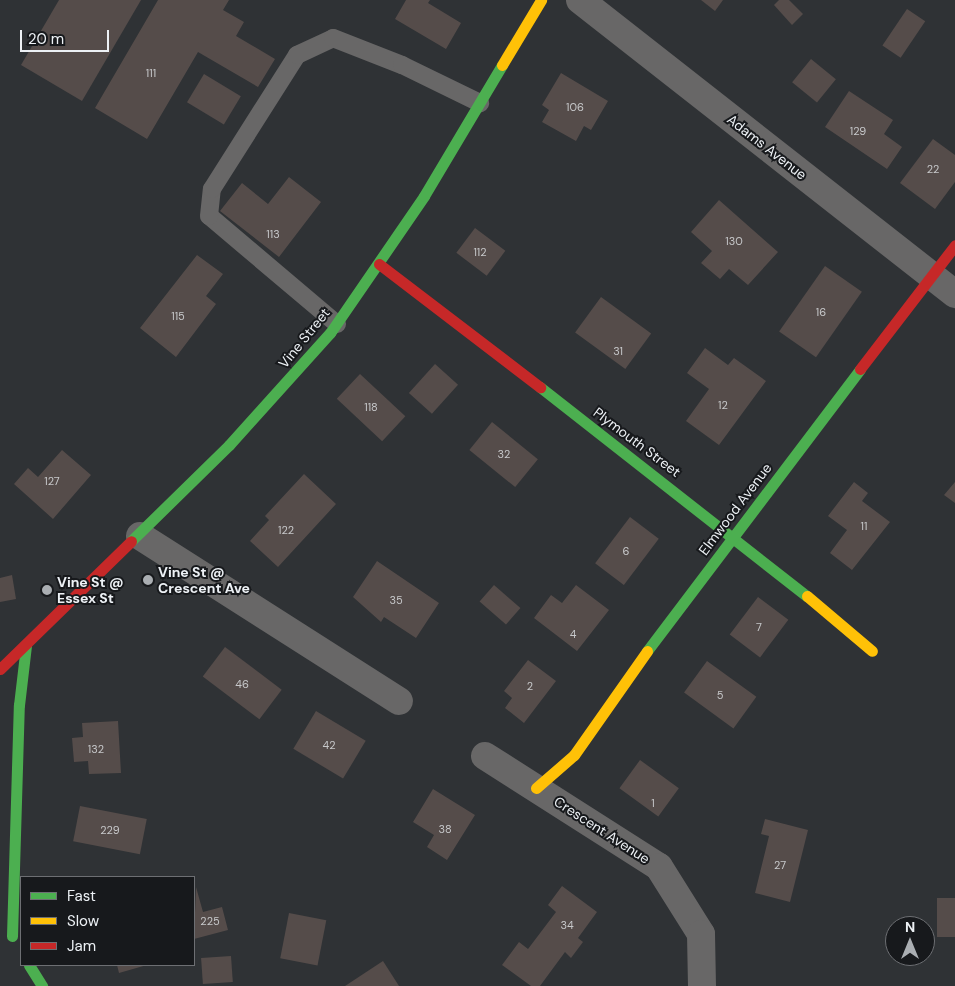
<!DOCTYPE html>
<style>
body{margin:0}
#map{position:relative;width:955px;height:986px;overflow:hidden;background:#2f3235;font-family:"DM Sans",sans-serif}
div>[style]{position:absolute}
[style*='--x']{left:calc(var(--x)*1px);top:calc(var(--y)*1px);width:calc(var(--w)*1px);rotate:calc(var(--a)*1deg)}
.building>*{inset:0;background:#554c4a;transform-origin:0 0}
.lane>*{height:18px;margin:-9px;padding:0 9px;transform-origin:9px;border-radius:9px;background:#686767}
.street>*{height:28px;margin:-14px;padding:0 14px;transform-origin:14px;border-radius:14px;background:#686767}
.fast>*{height:11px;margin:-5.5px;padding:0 5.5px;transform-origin:5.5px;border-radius:5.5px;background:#4caf50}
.slow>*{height:11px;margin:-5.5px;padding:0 5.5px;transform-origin:5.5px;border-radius:5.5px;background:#ffc107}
.jam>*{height:11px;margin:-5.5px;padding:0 5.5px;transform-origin:5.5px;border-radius:5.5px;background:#c62828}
.dots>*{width:14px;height:14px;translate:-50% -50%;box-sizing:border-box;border:2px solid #17191c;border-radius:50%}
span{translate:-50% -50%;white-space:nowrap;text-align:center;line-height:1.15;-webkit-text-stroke:4px #17191c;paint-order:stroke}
.number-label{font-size:11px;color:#c7c8ca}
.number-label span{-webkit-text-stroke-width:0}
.street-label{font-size:14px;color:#edf1f5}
.poi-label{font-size:14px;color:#edf1f5;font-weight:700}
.left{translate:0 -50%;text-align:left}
.legend{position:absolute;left:20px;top:876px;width:175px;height:90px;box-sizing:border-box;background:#17191c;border:1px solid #6d6f73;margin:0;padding:6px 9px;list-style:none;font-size:15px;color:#edf1f5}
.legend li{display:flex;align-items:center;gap:10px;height:25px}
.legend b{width:25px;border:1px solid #6d6f73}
.north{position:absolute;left:885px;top:916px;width:50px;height:50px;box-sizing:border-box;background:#17191c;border:1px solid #6d6f73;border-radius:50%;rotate:0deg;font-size:14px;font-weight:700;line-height:20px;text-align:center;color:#edf1f5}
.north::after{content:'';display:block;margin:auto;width:18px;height:22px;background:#aaaeb2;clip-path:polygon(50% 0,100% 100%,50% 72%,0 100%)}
.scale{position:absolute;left:20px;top:30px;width:89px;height:22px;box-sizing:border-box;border:2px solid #edf1f5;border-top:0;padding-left:6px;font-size:15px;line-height:18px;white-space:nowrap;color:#edf1f5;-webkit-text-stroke:4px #17191c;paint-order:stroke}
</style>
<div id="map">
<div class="building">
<i style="clip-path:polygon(59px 0,141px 0,82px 101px,21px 65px)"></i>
<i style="clip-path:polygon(158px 0,229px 0,223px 10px,244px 22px,236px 36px,275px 59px,258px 87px,198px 52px,147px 139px,95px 108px)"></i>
<i style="clip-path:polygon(406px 0,430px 0,428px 3px,461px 23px,446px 49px,395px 19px)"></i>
<i style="clip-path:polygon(701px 0,723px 0,715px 11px)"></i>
<i style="clip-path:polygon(779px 0,789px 0,803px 14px,792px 25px,774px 5px)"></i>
<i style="left:907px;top:9px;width:22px;height:44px;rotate:34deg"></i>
<i style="left:811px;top:59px;width:32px;height:30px;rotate:39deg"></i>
<i style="clip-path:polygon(561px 73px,608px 101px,591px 130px,584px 126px,576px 141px,542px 122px,549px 110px,542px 105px)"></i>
<i style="left:204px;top:74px;width:43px;height:33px;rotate:31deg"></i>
<i style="clip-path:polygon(849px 91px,893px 120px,884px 134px,902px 147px,887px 169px,825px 127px)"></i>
<i style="clip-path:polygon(933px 139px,955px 155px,955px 182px,935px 209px,900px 183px)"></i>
<i style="clip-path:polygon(289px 177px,321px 202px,279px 257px,220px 211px,242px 183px,268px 204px)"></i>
<i style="clip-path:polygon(719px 200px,778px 252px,748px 285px,729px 269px,720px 279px,701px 263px,712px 251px,691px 232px)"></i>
<i style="left:475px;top:228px;width:38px;height:31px;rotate:37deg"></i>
<i style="clip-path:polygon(197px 255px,223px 274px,206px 296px,216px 304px,176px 357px,140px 328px)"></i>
<i style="left:825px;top:266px;width:45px;height:80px;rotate:35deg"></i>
<i style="left:601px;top:297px;width:62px;height:44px;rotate:36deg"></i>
<i style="clip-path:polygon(705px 348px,728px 365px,734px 358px,766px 381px,719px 445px,686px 421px,709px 389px,687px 373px)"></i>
<i style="left:435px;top:364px;width:31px;height:39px;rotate:42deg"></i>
<i style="left:360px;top:374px;width:62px;height:34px;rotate:43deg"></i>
<i style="left:492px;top:422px;width:59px;height:36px;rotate:39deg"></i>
<i style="clip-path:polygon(62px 450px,91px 475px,53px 519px,14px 484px,28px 468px,38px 477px)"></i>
<i style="clip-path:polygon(304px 474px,336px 504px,278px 567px,250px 541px,269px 520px,265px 516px)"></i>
<i style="clip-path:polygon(854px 482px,868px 493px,862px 501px,890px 522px,852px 570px,830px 553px,847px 530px,828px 516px)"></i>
<i style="clip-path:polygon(955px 482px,955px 503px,944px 495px)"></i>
<i style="left:630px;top:517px;width:36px;height:58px;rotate:37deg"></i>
<i style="clip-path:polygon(377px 561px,439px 603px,416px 638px,384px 617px,381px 622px,353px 597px)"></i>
<i style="clip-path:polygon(12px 575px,16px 599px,0 602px,0 578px)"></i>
<i style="left:494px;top:585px;width:35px;height:22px;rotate:41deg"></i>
<i style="clip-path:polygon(576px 585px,609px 610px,577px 651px,534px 618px,551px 595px,562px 603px)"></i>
<i style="left:758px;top:597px;width:38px;height:47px;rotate:37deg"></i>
<i style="left:225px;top:647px;width:71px;height:37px;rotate:37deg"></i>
<i style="clip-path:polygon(528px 660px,556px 681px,524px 723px,505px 708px,512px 698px,504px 691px)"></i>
<i style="left:707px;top:661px;width:61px;height:39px;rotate:36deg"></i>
<i style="left:316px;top:711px;width:58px;height:44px;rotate:31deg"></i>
<i style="clip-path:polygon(118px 721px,121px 773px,89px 774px,88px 761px,74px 762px,72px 738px,83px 737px,82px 723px)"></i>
<i style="left:640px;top:760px;width:48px;height:35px;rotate:36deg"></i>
<i style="clip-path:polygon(433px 789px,475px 815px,447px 860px,427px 847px,434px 835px,413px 822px)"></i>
<i style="left:80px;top:806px;width:68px;height:36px;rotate:11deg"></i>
<i style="clip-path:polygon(765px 819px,808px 830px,790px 902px,755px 893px,769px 836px,761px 834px)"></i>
<i style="clip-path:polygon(562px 886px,597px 912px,578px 938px,583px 942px,571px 958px,565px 952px,540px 986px,531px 986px,502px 965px,519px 942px,528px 949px,556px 912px,548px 905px)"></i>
<i style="clip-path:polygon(196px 887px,203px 912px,222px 907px,228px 930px,194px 939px)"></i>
<i style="left:955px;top:898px;width:39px;height:18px;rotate:90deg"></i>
<i style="left:289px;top:913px;width:38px;height:46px;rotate:11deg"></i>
<i style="left:231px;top:956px;width:26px;height:30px;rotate:86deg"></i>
<i style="clip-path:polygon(383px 961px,399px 986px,345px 986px)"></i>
<i style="clip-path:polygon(117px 965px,147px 965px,119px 973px)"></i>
</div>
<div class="lane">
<i style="--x:337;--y:324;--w:167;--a:-139.8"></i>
<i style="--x:209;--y:216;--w:27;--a:-84"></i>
<i style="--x:212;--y:189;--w:159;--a:-57.6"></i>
<i style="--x:297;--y:55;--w:40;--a:-25"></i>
<i style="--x:333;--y:38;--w:74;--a:21.4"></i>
<i style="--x:402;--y:65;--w:87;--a:26"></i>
</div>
<div class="street">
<i style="--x:580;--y:0;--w:477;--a:38.1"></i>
<i style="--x:140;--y:536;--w:307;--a:32.5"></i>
<i style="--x:485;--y:756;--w:206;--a:32.5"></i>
<i style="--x:659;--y:867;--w:79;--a:57.9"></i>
<i style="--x:701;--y:934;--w:52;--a:88.9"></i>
</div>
<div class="fast">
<i style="--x:540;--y:387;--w:339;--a:38.1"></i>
<i style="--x:131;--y:541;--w:137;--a:-44.4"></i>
<i style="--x:229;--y:445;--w:151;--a:-48"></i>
<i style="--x:330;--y:333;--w:166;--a:-55.5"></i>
<i style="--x:424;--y:196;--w:152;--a:-59.2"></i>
<i style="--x:647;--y:651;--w:353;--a:-52.9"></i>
<i style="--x:12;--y:936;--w:231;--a:-88.3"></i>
<i style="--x:19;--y:705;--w:60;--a:-83.3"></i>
<i style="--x:29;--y:965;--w:25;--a:58"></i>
</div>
<div class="slow">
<i style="--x:502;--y:65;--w:76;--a:-59"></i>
<i style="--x:807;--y:596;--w:85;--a:40.2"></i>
<i style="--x:536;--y:788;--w:50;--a:-41"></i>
<i style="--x:574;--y:755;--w:127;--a:-54.9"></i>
</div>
<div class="jam">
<i style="--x:379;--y:264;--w:203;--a:37.4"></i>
<i style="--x:860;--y:369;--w:156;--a:-52.5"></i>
<i style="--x:0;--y:669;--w:183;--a:-44.3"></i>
</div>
<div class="dots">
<i style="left:148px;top:580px;background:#aaaeb2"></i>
<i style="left:47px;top:590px;background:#aaaeb2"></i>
</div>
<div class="number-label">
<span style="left:151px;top:73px">111</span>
<span style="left:575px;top:107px">106</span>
<span style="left:858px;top:131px">129</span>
<span style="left:933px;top:169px">22</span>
<span style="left:273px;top:234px">113</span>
<span style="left:734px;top:241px">130</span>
<span style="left:480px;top:252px">112</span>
<span style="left:821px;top:312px">16</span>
<span style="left:178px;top:316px">115</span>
<span style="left:618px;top:351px">31</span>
<span style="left:723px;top:405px">12</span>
<span style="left:371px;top:407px">118</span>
<span style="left:504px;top:454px">32</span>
<span style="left:52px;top:481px">127</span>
<span style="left:864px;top:526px">11</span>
<span style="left:286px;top:530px">122</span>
<span style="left:626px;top:551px">6</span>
<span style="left:396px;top:600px">35</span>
<span style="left:759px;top:627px">7</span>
<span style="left:573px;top:634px">4</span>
<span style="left:242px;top:684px">46</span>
<span style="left:530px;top:686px">2</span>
<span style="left:720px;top:695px">5</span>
<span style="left:329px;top:745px">42</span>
<span style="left:96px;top:749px">132</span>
<span style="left:653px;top:803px">1</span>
<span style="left:445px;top:829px">38</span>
<span style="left:110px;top:830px">229</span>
<span style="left:780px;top:865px">27</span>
<span style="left:210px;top:921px">225</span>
<span style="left:567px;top:925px">34</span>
</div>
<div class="street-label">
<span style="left:767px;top:147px;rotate:38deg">Adams Avenue</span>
<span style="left:304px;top:338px;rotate:-51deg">Vine Street</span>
<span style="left:637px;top:442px;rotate:37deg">Plymouth Street</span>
<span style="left:735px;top:509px;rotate:-53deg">Elmwood Avenue</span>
<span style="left:602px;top:830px;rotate:33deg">Crescent Avenue</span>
</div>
<div class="poi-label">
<span class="left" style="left:158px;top:580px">Vine St @<br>Crescent Ave</span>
<span class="left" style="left:57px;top:590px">Vine St @<br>Essex St</span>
</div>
<ul class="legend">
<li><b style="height:6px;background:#4caf50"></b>Fast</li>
<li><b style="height:6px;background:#ffc107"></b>Slow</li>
<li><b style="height:6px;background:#c62828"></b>Jam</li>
</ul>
<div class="north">N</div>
<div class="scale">20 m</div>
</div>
